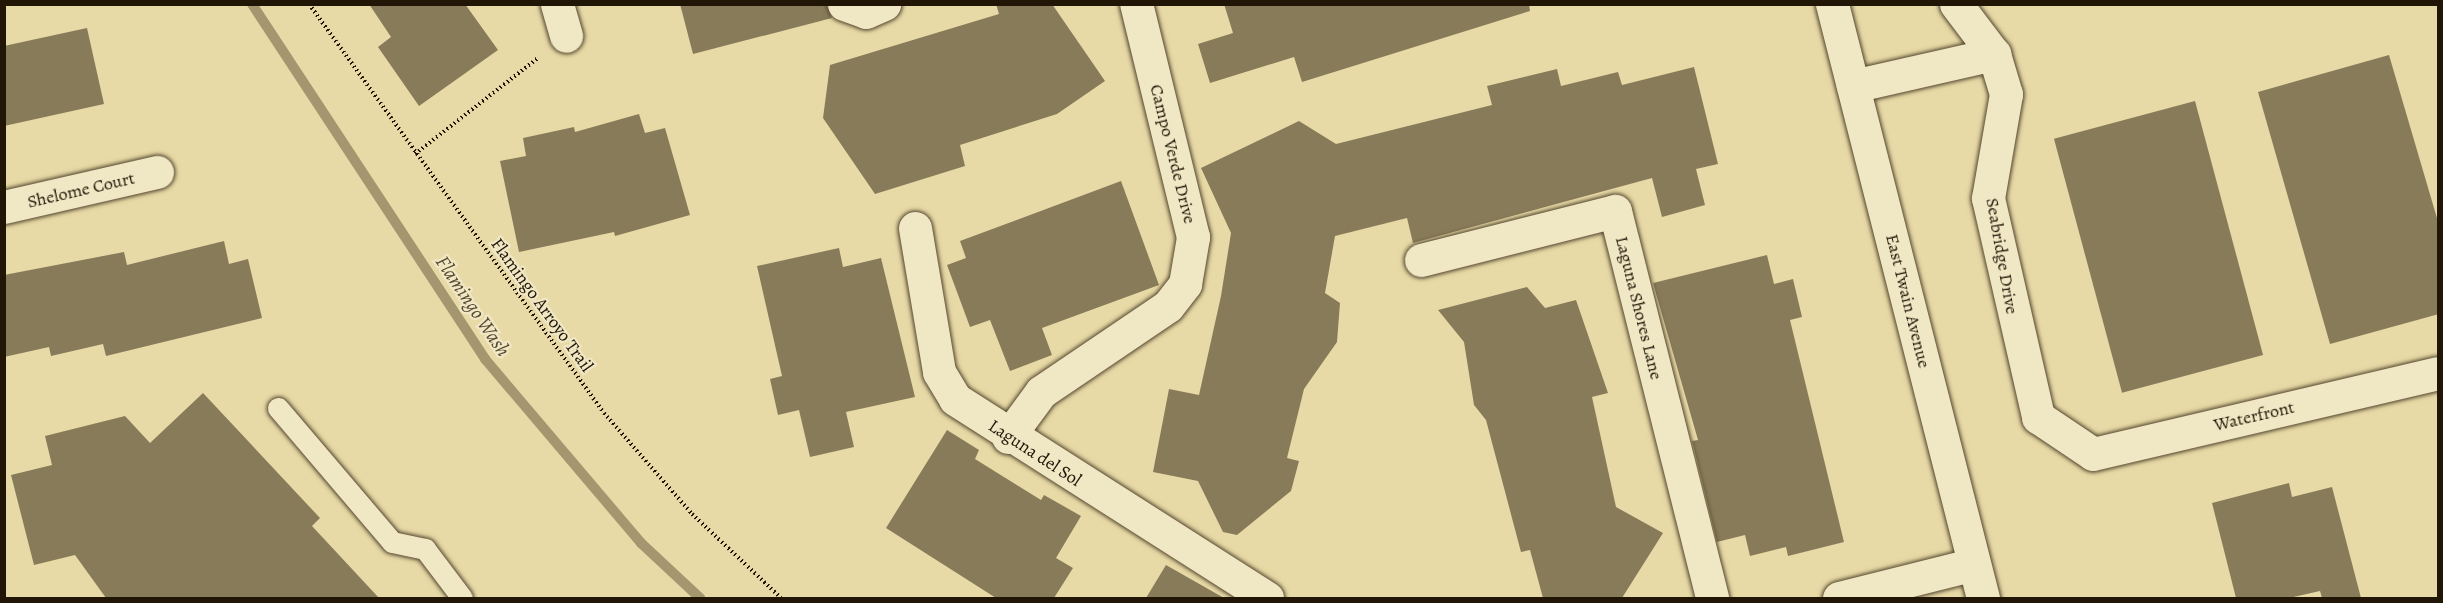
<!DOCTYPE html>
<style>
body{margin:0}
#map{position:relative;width:2443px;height:603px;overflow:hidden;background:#e8daa6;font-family:Alegreya,serif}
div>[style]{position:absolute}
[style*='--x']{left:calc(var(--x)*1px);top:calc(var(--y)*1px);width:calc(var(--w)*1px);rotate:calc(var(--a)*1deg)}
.stream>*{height:10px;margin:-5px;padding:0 5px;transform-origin:5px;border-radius:5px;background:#a49770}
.building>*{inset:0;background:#887b59;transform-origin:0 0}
.path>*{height:4px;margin-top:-2px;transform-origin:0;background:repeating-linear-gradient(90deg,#211506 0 1.5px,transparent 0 4.5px)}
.roads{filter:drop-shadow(0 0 2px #53462e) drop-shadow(0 0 2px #53462e)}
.service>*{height:21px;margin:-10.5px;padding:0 10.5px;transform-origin:10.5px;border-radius:10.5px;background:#f0e7c5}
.minor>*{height:33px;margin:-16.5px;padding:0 16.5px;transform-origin:16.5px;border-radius:16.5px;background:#f0e7c5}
.tertiary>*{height:33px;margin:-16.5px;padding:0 16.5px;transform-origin:16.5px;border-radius:16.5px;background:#f0e7c5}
span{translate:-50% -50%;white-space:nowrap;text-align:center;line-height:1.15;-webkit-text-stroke:4.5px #f0e7c5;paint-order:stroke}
.street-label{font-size:18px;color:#211506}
.water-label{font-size:20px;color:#554930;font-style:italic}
.frame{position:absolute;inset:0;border:6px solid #211506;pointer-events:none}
</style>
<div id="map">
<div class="stream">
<i style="--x:252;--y:4;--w:425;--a:56.7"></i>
<i style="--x:485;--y:359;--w:241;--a:49.7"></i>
<i style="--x:641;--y:543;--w:81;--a:43"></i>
</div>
<div class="building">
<i style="clip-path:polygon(369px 4px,465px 4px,498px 50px,419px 106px,378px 47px,391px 37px)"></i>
<i style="clip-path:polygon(680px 4px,826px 4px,832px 18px,693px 54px)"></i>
<i style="clip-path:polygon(996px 4px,1052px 4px,1105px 81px,1057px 114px,960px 145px,965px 166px,875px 194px,823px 118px,830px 65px,999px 14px)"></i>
<i style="clip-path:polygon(1224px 4px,1529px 4px,1530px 11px,1302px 82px,1294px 57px,1210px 83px,1198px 44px,1233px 33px)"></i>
<i style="clip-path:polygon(87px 28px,104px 104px,4px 126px,4px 46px)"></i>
<i style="clip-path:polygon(2389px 55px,2439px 225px,2439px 314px,2330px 344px,2258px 92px)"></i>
<i style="clip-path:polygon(1694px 67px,1718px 164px,1696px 169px,1705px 205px,1662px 217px,1652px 178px,1413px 243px,1407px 218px,1335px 236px,1325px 293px,1340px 303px,1337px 342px,1304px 389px,1287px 458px,1299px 461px,1291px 491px,1237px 535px,1223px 532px,1198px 481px,1153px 472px,1169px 389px,1199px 395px,1221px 296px,1231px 233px,1201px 168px,1299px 121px,1336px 144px,1492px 105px,1487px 86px,1557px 69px,1561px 86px,1618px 72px,1622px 85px)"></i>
<i style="left:2195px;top:101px;width:263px;height:146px;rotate:75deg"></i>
<i style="clip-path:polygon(639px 114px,645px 133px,665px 128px,690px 215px,615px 236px,614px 232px,519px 252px,500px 161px,526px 156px,523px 138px,574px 127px,575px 132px)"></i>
<i style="clip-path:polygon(1121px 181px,1159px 285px,1042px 328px,1052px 355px,1010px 371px,990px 320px,970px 327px,947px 265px,966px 258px,960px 241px)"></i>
<i style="clip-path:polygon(224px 241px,229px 264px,248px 259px,262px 318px,106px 356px,103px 344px,51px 356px,49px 347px,4px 357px,4px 275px,124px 252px,127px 265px)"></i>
<i style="clip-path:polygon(839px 248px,843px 267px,881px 258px,915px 397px,846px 412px,854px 447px,810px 457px,799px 410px,778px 415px,770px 379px,782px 376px,757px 266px)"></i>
<i style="clip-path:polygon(1767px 255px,1774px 284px,1793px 279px,1802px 317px,1790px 320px,1844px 542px,1788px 556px,1786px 547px,1750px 556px,1745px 535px,1717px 542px,1692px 441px,1698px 440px,1653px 283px)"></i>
<i style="clip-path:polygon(1527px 287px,1545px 308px,1576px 300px,1608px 393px,1592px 397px,1616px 507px,1663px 533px,1622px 598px,1543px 598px,1530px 550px,1521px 552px,1486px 420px,1474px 405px,1464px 342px,1438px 310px)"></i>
<i style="clip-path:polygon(203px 393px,320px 518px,312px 526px,379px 598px,106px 598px,75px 555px,34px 565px,11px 475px,52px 465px,45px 436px,125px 416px,150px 443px)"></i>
<i style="clip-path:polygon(947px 430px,979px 450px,975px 459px,1041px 500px,1044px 495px,1081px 516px,1056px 558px,1073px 568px,1054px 598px,996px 598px,886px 528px)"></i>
<i style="clip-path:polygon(2289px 483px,2292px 497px,2332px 487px,2361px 598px,2322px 598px,2320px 591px,2289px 598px,2236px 598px,2212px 503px)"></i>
<i style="clip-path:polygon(1166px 565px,1224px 598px,1146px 598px)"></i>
</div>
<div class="path">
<i style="--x:309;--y:4;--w:504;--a:54.2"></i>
<i style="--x:604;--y:413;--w:134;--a:48.9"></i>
<i style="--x:692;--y:514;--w:122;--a:43.3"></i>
<i style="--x:415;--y:154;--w:157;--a:-38"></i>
</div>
<div class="roads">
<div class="service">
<i style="--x:278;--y:408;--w:176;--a:49.6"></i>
<i style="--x:392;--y:542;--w:34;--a:12"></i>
<i style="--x:425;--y:549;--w:61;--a:52.9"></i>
</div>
<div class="minor">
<i style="--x:557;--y:4;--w:33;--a:74"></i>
<i style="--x:844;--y:4;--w:23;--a:20"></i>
<i style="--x:866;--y:12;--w:20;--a:-24"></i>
<i style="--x:1956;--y:4;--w:63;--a:52.8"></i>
<i style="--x:1994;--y:54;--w:42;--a:73.3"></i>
<i style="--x:2006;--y:94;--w:106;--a:99.8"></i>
<i style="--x:1988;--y:198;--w:225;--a:77.1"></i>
<i style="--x:2038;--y:417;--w:66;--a:33.9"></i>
<i style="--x:2093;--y:454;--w:354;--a:-13.2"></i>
<i style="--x:1853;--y:86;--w:145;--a:-12.8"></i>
<i style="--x:4;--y:207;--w:157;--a:-12.9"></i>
<i style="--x:915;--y:228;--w:146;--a:80.5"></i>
<i style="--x:939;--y:372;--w:31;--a:59"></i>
<i style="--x:955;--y:399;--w:370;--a:32.5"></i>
<i style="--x:1421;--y:260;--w:200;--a:-14.2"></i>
<i style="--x:1615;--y:211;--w:399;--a:75.9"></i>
<i style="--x:1008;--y:437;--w:56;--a:-53.7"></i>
<i style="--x:1041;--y:392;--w:153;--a:-34.1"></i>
<i style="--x:1168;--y:306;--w:28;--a:-52"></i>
<i style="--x:1185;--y:284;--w:48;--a:-80.3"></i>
<i style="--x:1193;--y:237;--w:240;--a:-103.7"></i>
<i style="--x:1839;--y:598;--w:139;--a:-14.1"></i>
</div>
<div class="tertiary">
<i style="--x:1832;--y:4;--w:613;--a:75.74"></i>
</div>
</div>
<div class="street-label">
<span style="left:1173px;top:154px;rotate:76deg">Campo Verde Drive</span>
<span style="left:81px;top:190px;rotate:-13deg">Shelome Court</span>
<span style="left:2002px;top:256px;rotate:80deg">Seabridge Drive</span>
<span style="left:1908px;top:301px;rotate:76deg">East Twain Avenue</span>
<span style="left:542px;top:305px;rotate:54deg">Flamingo Arroyo Trail</span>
<span style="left:1639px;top:308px;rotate:76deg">Laguna Shores Lane</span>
<span style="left:2254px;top:416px;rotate:-13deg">Waterfront</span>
<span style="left:1035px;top:453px;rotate:33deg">Laguna del Sol</span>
</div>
<div class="water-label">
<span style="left:473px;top:306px;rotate:56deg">Flamingo Wash</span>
</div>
<div class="frame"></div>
</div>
